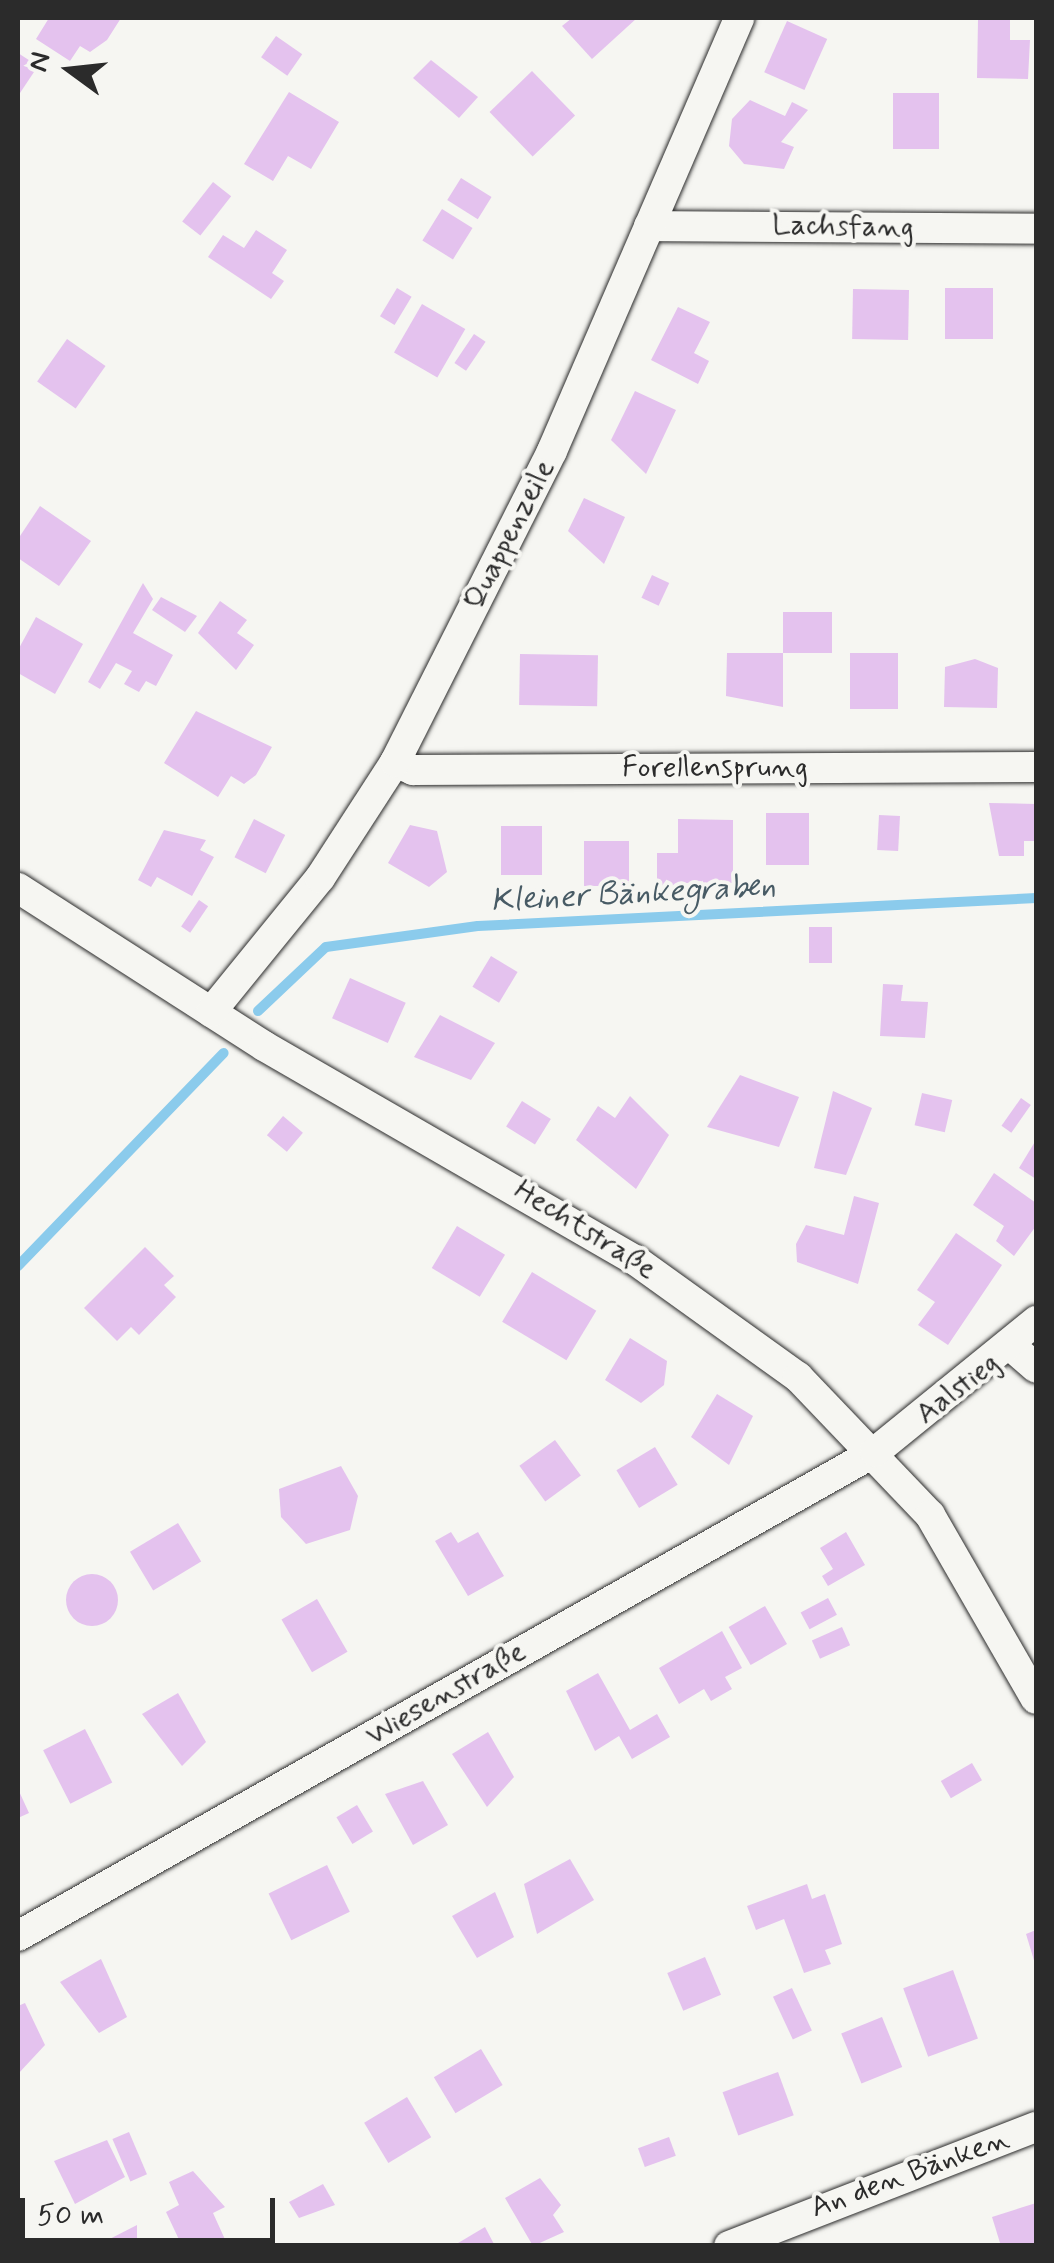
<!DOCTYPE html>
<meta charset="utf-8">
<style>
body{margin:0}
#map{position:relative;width:1054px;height:2263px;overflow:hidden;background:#f6f6f2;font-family:Mynerve,sans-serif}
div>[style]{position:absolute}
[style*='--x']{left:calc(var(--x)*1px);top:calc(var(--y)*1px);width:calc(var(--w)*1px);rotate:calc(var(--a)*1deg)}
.stream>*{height:10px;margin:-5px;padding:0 5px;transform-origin:5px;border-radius:5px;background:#8bcbec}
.building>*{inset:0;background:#e4c2ee;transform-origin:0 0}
.round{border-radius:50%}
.roads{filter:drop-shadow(0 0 2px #2b2b2b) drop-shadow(0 0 2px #2b2b2b)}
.street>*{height:30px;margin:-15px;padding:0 15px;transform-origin:15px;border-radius:15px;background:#f6f6f2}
span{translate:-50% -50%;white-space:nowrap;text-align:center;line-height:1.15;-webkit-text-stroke:8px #f6f6f2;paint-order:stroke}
.street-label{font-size:30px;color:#2b2b2b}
.water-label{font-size:32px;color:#485b65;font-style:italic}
.frame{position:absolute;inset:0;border:20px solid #2b2b2b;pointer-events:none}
.north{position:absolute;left:20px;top:20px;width:100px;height:100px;-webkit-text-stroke:8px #f6f6f2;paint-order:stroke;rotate:285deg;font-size:28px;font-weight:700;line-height:40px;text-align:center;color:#2b2b2b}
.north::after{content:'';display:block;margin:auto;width:35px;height:45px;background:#2b2b2b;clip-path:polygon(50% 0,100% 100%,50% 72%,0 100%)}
.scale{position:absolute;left:20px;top:2198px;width:255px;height:45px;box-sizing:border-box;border:5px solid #2b2b2b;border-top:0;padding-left:12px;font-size:30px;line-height:35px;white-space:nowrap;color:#2b2b2b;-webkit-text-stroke:8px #f6f6f2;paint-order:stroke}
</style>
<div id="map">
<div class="stream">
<i style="--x:258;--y:1011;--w:93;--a:-43.3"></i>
<i style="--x:326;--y:947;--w:153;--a:-7.9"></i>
<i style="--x:478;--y:926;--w:559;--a:-2.87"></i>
<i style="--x:18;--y:1266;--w:296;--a:-46"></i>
</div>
<div class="building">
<i style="clip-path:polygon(49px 18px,121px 18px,107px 40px,90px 52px,80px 46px,70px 61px,36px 39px)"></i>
<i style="clip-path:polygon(572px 18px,637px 18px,592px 59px,562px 26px)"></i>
<i style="clip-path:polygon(978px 19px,1010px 19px,1010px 40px,1030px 40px,1028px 79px,977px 78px)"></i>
<i style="left:787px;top:21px;width:44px;height:56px;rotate:24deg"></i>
<i style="left:276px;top:36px;width:32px;height:26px;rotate:35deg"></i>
<i style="clip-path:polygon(18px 53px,38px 66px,18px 96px)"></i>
<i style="clip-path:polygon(431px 60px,478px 97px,459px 118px,413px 78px)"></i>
<i style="left:532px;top:71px;width:62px;height:59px;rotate:46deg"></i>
<i style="clip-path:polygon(289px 92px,339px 122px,311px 169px,288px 156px,273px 181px,244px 164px)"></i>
<i style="left:893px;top:93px;width:46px;height:56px"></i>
<i style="clip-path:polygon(750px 100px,785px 116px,792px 102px,808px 110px,781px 142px,794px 147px,784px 169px,744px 164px,729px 146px,732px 119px)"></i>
<i style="left:461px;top:178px;width:36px;height:26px;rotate:32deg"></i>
<i style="left:213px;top:182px;width:23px;height:50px;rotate:38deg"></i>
<i style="left:442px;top:209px;width:36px;height:37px;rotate:32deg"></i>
<i style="clip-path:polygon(256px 230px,287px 250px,272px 273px,284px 281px,271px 299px,208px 257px,223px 235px,244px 248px)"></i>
<i style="left:397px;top:288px;width:17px;height:33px;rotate:31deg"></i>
<i style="left:945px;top:288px;width:48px;height:51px"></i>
<i style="left:853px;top:289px;width:56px;height:50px;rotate:1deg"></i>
<i style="left:422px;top:304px;width:50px;height:56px;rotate:30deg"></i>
<i style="clip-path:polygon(678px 307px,710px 322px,694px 353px,709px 361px,698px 384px,651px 360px)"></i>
<i style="left:474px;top:334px;width:14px;height:35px;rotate:34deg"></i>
<i style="left:67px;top:339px;width:47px;height:52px;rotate:35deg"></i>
<i style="clip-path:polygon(635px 391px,676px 410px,646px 474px,611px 440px)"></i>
<i style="clip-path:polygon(584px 498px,625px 517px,604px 564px,568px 531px)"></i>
<i style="clip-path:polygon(40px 506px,91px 541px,59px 586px,18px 558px,18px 539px)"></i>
<i style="left:652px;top:575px;width:19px;height:25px;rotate:25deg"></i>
<i style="clip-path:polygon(143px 583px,153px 599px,133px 633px,173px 655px,156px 686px,146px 681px,139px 692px,124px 684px,132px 671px,116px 663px,100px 689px,88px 682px)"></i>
<i style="clip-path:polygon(161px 597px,197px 616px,185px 632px,152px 610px)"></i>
<i style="clip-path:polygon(220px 601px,247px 620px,237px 633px,254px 645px,236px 670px,198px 633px)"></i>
<i style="left:783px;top:612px;width:49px;height:41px"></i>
<i style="clip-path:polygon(36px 617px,83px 644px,55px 694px,18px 673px,18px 650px)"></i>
<i style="clip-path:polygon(727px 653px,783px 653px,783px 707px,726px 696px)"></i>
<i style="left:850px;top:653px;width:48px;height:56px"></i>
<i style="left:520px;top:654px;width:78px;height:51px;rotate:1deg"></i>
<i style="clip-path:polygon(975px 659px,998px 668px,997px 708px,944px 707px,945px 667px)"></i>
<i style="clip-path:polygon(196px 711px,272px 747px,256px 775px,244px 784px,231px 776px,218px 797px,164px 763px)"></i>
<i style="clip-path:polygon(989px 803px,1036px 804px,1036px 841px,1024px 841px,1024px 856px,999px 856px)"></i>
<i style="left:766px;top:813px;width:43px;height:52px"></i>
<i style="left:879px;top:815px;width:21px;height:35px;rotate:3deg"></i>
<i style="left:254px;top:819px;width:35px;height:43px;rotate:27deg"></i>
<i style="clip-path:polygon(678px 819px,733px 820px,733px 883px,678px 883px,678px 896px,657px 895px,657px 853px,678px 853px)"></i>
<i style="clip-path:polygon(410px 825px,437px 831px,447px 872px,429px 887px,388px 863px)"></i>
<i style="left:501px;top:826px;width:41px;height:49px"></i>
<i style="clip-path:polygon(164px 830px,206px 840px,200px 850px,214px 857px,192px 896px,157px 877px,151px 887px,138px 880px)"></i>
<i style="left:584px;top:841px;width:45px;height:45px"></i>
<i style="left:199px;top:900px;width:11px;height:32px;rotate:34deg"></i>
<i style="left:809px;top:927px;width:23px;height:36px"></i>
<i style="left:491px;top:956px;width:31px;height:36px;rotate:31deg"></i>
<i style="left:350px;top:978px;width:61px;height:44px;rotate:24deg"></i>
<i style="clip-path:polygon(883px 984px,903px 985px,901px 1001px,928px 1002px,925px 1038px,880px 1036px)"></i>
<i style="clip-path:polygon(440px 1015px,495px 1043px,471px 1080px,414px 1057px)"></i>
<i style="clip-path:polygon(740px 1075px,799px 1097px,779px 1147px,707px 1127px)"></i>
<i style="clip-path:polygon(833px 1091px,872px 1108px,846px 1175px,814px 1168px)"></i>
<i style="left:922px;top:1093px;width:31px;height:33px;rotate:13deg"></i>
<i style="clip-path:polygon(630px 1096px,669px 1135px,636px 1189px,576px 1140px,598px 1106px,615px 1118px)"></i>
<i style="left:1021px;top:1098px;width:12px;height:34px;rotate:35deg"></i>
<i style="left:522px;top:1101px;width:34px;height:30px;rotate:32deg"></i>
<i style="left:283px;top:1116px;width:26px;height:25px;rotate:40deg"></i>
<i style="clip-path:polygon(1036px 1140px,1036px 1179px,1019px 1168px)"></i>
<i style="clip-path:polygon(994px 1173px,1036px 1203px,1036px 1226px,1014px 1256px,996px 1241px,1004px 1226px,973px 1205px)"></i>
<i style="clip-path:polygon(854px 1196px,879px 1203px,858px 1284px,797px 1262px,796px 1244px,806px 1225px,844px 1235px)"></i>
<i style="left:457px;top:1226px;width:56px;height:49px;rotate:31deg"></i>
<i style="clip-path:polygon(956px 1233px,1002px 1265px,948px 1345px,918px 1325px,935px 1302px,917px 1290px)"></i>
<i style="clip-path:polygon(145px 1247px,174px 1276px,164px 1285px,176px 1297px,139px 1335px,131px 1327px,117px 1341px,84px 1308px)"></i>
<i style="left:532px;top:1272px;width:75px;height:58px;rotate:31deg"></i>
<i style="clip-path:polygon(630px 1338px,667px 1361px,664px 1385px,641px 1403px,605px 1380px)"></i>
<i style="clip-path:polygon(717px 1394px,753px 1416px,729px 1465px,691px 1437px)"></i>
<i style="left:555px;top:1440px;width:44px;height:44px;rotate:54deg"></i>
<i style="left:655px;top:1447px;width:44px;height:45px;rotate:59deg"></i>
<i style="clip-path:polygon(341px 1466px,358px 1496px,350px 1530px,306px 1544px,281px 1517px,279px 1489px)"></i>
<i style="left:178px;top:1523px;width:45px;height:56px;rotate:59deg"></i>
<i style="clip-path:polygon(451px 1532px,458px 1543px,478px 1532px,504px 1576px,468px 1596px,435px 1541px)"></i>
<i style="clip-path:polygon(846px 1532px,865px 1565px,828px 1586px,822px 1576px,833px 1569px,820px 1548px)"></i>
<i class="round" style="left:66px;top:1574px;width:52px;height:52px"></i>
<i style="left:828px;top:1598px;width:19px;height:31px;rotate:62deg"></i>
<i style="left:317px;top:1599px;width:61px;height:41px;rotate:60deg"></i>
<i style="left:765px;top:1606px;width:44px;height:42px;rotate:60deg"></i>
<i style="left:842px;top:1627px;width:20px;height:33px;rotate:66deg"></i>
<i style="clip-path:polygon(722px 1631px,742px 1668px,725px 1677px,732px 1689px,711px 1701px,704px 1689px,679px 1704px,659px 1668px)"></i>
<i style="clip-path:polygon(598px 1673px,630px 1730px,657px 1714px,670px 1737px,632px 1759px,619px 1736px,595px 1751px,566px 1691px)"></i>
<i style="clip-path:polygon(178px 1693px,206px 1742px,182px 1766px,142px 1714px)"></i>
<i style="left:85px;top:1729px;width:60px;height:47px;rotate:63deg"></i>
<i style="clip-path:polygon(488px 1732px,514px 1777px,487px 1807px,452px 1754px)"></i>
<i style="left:972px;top:1763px;width:20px;height:36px;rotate:60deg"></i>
<i style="clip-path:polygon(423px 1781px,448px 1825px,413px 1845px,385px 1794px)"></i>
<i style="clip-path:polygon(18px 1789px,29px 1813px,18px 1818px)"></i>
<i style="left:357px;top:1805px;width:31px;height:24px;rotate:59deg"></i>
<i style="clip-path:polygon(570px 1859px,594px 1900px,537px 1934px,524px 1884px)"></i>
<i style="left:327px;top:1865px;width:52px;height:65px;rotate:64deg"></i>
<i style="clip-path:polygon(807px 1884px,812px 1899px,825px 1894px,842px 1944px,825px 1950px,831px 1964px,804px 1973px,784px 1919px,756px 1930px,747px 1906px)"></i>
<i style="clip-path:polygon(495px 1892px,514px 1937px,477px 1958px,452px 1916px)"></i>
<i style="clip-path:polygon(1036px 1930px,1036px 1967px,1026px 1934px)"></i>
<i style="left:705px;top:1957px;width:41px;height:41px;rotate:67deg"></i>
<i style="clip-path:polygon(101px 1959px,127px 2017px,99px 2033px,60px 1982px)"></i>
<i style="left:953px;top:1970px;width:73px;height:53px;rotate:70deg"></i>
<i style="left:792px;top:1988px;width:47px;height:21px;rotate:65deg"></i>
<i style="clip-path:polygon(25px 2003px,45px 2045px,18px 2074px,18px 2006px)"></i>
<i style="left:882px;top:2017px;width:54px;height:44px;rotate:68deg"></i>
<i style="left:481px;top:2049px;width:42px;height:55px;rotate:59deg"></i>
<i style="left:778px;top:2072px;width:46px;height:59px;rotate:70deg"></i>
<i style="left:407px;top:2097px;width:47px;height:50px;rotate:59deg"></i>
<i style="left:129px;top:2132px;width:46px;height:18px;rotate:67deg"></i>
<i style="left:669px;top:2137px;width:20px;height:33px;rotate:70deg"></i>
<i style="clip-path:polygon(107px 2140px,125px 2177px,75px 2204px,54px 2161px)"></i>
<i style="clip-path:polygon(193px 2171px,225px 2207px,213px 2213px,228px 2246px,182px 2246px,166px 2212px,179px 2205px,169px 2182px)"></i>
<i style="clip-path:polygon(540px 2178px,561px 2205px,553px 2215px,564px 2232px,533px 2246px,505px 2198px)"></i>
<i style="clip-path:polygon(323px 2184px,335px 2205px,299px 2218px,289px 2202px)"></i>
<i style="clip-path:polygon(1036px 2203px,1036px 2246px,1001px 2246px,992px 2217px)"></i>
<i style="clip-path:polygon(137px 2225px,137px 2246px,96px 2246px)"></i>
<i style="clip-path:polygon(485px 2227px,495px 2246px,453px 2246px)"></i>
</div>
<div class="roads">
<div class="street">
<i style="--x:649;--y:226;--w:387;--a:0.4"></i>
<i style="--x:395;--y:762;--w:20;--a:24"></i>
<i style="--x:413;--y:770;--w:623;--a:-0.28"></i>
<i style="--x:18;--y:888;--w:292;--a:32.7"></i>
<i style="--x:264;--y:1046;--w:428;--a:30"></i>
<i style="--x:635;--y:1260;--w:201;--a:35.7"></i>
<i style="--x:798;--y:1377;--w:191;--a:46.3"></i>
<i style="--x:930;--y:1515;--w:212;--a:60.1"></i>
<i style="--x:211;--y:1012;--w:173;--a:-50.9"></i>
<i style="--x:320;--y:878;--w:138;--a:-57.1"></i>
<i style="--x:395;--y:762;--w:348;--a:-63.2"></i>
<i style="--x:552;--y:451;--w:472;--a:-66.6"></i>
<i style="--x:1011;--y:1346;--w:33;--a:41"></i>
<i style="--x:18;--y:1936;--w:984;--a:-29.46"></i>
<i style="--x:875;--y:1452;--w:208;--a:-39.1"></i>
<i style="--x:729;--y:2246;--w:329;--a:-21.2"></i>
</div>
</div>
<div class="street-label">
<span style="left:843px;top:227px;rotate:1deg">Lachsfang</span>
<span style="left:510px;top:535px;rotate:-63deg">Quappenzeile</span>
<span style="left:715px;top:768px">Forellensprung</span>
<span style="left:585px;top:1230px;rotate:32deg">Hechtstraße</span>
<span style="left:958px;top:1389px;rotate:-38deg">Aalstieg</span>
<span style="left:446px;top:1694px;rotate:-30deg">Wiesenstraße</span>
<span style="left:910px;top:2174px;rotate:-20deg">An den Bänken</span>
</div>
<div class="water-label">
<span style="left:633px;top:894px;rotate:-3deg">Kleiner Bänkegraben</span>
</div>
<div class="frame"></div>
<div class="north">N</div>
<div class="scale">50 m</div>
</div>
